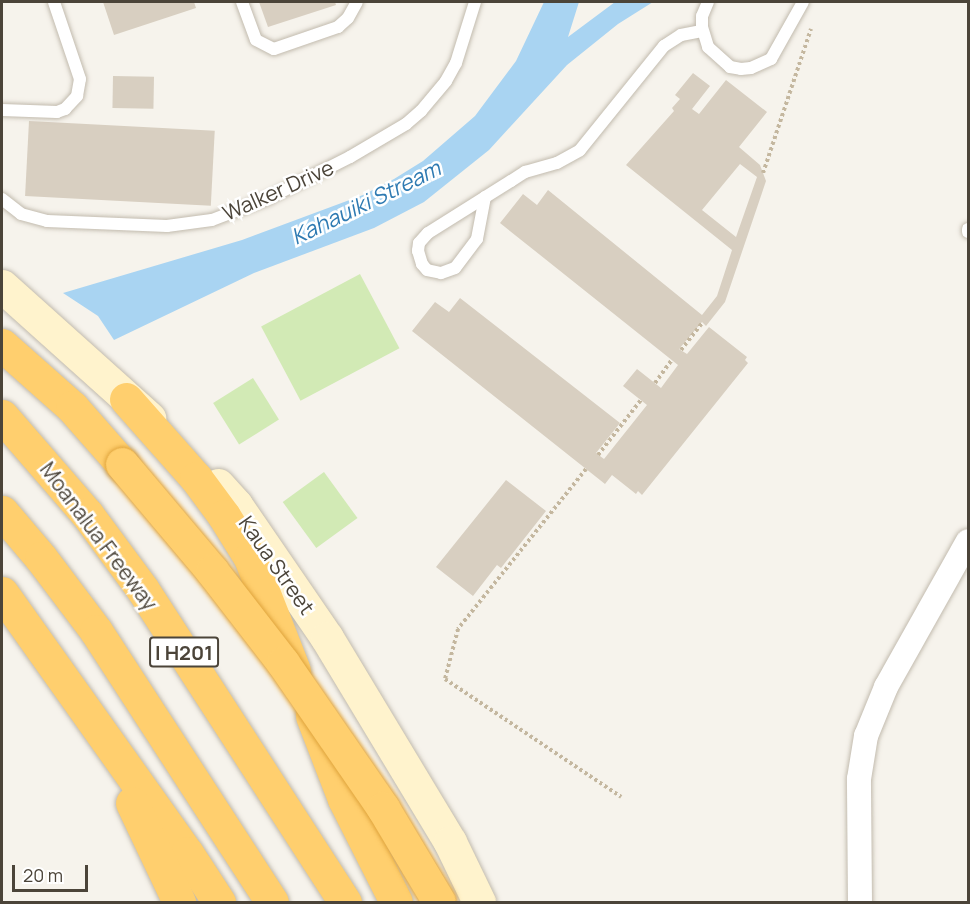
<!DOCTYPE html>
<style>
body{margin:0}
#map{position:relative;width:970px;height:904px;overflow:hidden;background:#f6f3ec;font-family:Manrope,sans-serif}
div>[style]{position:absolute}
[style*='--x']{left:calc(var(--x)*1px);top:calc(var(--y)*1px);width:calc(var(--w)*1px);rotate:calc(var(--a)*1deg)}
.green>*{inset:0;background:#d2eab5;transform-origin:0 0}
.water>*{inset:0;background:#a9d4f2}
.building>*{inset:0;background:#d8cfc1;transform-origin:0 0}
.path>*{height:4px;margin-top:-2px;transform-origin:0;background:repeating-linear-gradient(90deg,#c4b79f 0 3px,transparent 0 6px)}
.roads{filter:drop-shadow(0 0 2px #c2bbae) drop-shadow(0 0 2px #c2bbae)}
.lane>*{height:12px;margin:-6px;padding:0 6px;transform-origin:6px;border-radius:6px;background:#fff}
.street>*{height:24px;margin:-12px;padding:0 12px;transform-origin:12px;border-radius:12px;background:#fff}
.secondary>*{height:33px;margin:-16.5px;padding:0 16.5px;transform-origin:16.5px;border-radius:16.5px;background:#fff3cd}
.highway>*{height:33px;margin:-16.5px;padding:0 16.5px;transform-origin:16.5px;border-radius:16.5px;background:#ffcf6e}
.bridges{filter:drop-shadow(0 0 2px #e0a43c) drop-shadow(0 0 2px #e0a43c)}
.highway-bridge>*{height:33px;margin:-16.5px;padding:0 16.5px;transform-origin:16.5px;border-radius:16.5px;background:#ffcf6e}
span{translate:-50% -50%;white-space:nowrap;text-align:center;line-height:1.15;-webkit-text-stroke:5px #fff;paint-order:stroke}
.shield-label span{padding:2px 4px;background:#fff;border:2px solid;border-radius:4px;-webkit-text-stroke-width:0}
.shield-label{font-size:20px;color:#4b4439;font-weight:700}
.street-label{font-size:21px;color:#4b4439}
.water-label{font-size:22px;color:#2e7ab2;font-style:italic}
.frame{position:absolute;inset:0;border:3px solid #4b4439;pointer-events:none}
.scale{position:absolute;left:12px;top:865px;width:76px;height:27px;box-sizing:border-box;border:3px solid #4b4439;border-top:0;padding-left:8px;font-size:18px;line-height:21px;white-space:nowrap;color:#4b4439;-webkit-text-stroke:4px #fff;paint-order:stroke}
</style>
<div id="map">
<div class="green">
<i style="left:360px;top:274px;width:84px;height:112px;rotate:62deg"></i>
<i style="left:253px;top:378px;width:49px;height:47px;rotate:58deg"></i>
<i style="left:324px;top:472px;width:57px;height:51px;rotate:54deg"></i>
</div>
<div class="water">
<i style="clip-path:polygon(544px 2px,579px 2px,568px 37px,615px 2px,653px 2px,618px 24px,567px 65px,489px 150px,424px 202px,374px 228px,254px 273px,114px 340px,98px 316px,63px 293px,242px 240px,363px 195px,394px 179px,423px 161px,475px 116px,516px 61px)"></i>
</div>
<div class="building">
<i style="clip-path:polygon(103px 2px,194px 2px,196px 8px,114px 35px)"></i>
<i style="clip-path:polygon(259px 2px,335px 2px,336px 5px,268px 27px)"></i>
<i style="clip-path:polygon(evenodd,693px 73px,710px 86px,692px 109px,699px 114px,726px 80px,767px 112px,739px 147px,760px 165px,766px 181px,725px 302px,706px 326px,702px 322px,679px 349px,687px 354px,709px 327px,747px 357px,745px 360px,748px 363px,642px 495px,638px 491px,636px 494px,612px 475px,605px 484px,412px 331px,435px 302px,449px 312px,460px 298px,620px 423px,596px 453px,604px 459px,647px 405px,623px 386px,637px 369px,661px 388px,678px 365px,500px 223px,523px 194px,537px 205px,548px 190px,702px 315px,717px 296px,732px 250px,626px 165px,674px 111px,672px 108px,680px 99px,675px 95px,693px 73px,740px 164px,757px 177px,736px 237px,702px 210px,740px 164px)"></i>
<i style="left:113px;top:76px;width:41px;height:32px;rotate:1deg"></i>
<i style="left:29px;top:121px;width:186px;height:75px;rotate:3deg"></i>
<i style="clip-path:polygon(506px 480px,546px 511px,501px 568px,497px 565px,473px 596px,436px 567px)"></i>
</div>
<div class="path">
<i style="--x:763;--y:173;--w:152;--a:-71.6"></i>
<i style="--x:681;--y:350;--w:34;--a:-52"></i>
<i style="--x:655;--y:383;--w:29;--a:-54"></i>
<i style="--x:598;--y:455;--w:70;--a:-52"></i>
<i style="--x:586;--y:469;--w:205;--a:128.7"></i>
<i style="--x:458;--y:629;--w:52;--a:104.6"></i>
<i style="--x:445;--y:679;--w:212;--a:33.8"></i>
</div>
<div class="roads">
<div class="lane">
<i style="--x:242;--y:2;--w:40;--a:69.8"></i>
<i style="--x:256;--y:40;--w:20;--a:27"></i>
<i style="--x:274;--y:49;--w:68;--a:-19"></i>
<i style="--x:338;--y:27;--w:13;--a:-42"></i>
<i style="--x:348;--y:18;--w:18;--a:-61"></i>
<i style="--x:708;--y:2;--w:15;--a:113"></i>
<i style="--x:702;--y:16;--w:11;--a:90"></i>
<i style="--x:702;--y:27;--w:21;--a:73"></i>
<i style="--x:708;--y:47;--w:30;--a:42"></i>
<i style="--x:730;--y:67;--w:11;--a:10"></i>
<i style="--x:741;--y:69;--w:10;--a:-6"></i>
<i style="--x:751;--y:68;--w:22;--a:-24"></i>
<i style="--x:771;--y:59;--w:65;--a:-60.7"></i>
<i style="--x:2;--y:110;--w:55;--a:2.1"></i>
<i style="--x:57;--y:112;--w:9;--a:-21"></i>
<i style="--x:65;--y:109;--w:18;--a:-47"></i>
<i style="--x:77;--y:96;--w:17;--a:-80"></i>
<i style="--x:80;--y:79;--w:81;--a:-108.7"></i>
<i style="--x:485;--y:197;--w:43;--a:100.8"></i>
<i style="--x:477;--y:239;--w:36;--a:127"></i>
<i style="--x:455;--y:268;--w:15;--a:160"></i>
<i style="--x:441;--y:273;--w:14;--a:-168"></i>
<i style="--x:427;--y:270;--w:8;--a:-130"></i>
<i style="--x:422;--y:264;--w:14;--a:-107"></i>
<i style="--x:418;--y:251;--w:8;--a:-83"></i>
<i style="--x:419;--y:243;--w:13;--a:-48"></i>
<i style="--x:428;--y:233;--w:98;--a:-32.1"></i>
<i style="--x:511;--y:181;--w:17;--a:-33"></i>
<i style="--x:525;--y:172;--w:33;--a:-16"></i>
<i style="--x:557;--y:163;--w:26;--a:-29"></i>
<i style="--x:580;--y:150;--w:134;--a:-51.1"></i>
<i style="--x:664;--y:46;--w:20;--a:-33"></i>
<i style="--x:681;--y:35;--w:21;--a:-11"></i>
<i style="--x:2;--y:199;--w:24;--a:38"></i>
<i style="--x:21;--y:214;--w:27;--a:15"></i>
<i style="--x:47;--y:221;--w:120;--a:2.4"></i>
<i style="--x:167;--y:226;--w:45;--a:-7.6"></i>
<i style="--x:212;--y:220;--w:61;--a:-21.1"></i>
<i style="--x:269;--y:198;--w:91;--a:-26.8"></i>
<i style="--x:350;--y:157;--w:65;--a:-30.5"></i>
<i style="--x:406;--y:124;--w:20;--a:-41"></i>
<i style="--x:421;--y:111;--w:39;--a:-50"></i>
<i style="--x:446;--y:81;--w:21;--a:-61"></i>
<i style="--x:456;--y:63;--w:64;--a:-72.7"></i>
<i style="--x:968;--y:229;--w:3;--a:90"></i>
</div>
<div class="street">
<i style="--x:860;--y:902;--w:123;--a:-90.5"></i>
<i style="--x:859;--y:779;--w:44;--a:-80.8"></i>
<i style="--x:866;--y:736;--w:53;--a:-67.8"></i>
<i style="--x:886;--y:687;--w:167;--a:-60.7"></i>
</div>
<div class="secondary">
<i style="--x:2;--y:286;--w:198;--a:41.9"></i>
<i style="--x:218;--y:485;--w:27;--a:48"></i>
<i style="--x:236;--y:505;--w:161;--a:55.6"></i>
<i style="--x:327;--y:638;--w:238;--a:58.9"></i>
<i style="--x:450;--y:842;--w:67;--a:64.2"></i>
</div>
<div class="highway">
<i style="--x:2;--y:345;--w:94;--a:41.5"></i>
<i style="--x:72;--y:407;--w:76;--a:48.7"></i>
<i style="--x:126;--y:399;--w:106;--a:48.5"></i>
<i style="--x:196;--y:478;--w:47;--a:53.6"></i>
<i style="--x:224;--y:516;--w:49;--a:58.2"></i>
<i style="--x:250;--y:558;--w:120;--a:68.6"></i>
<i style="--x:2;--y:416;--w:130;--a:49.1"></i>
<i style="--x:87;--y:514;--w:94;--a:53.6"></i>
<i style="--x:143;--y:590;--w:372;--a:57.1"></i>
<i style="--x:2;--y:512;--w:60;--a:49.7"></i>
<i style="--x:41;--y:558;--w:91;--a:53"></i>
<i style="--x:96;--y:631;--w:323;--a:57"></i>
<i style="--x:2;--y:593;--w:319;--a:54.6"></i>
<i style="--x:187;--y:853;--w:59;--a:56.9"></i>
<i style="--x:312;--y:716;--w:89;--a:68.9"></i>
<i style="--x:344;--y:799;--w:115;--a:63.2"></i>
<i style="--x:132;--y:803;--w:110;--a:64.6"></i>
</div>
</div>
<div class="bridges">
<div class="highway-bridge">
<i style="--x:122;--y:464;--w:140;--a:49.9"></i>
<i style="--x:212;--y:571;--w:116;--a:52.3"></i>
<i style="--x:283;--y:663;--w:176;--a:55.4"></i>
<i style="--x:383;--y:808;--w:109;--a:59.2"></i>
</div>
</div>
<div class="shield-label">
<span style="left:184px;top:652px">I H201</span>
</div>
<div class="street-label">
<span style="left:278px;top:190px;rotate:-24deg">Walker Drive</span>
<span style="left:99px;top:536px;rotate:53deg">Moanalua Freeway</span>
<span style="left:277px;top:565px;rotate:55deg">Kaua Street</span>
</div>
<div class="water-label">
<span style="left:366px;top:203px;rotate:-26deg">Kahauiki Stream</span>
</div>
<div class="frame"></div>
<div class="scale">20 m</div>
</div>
